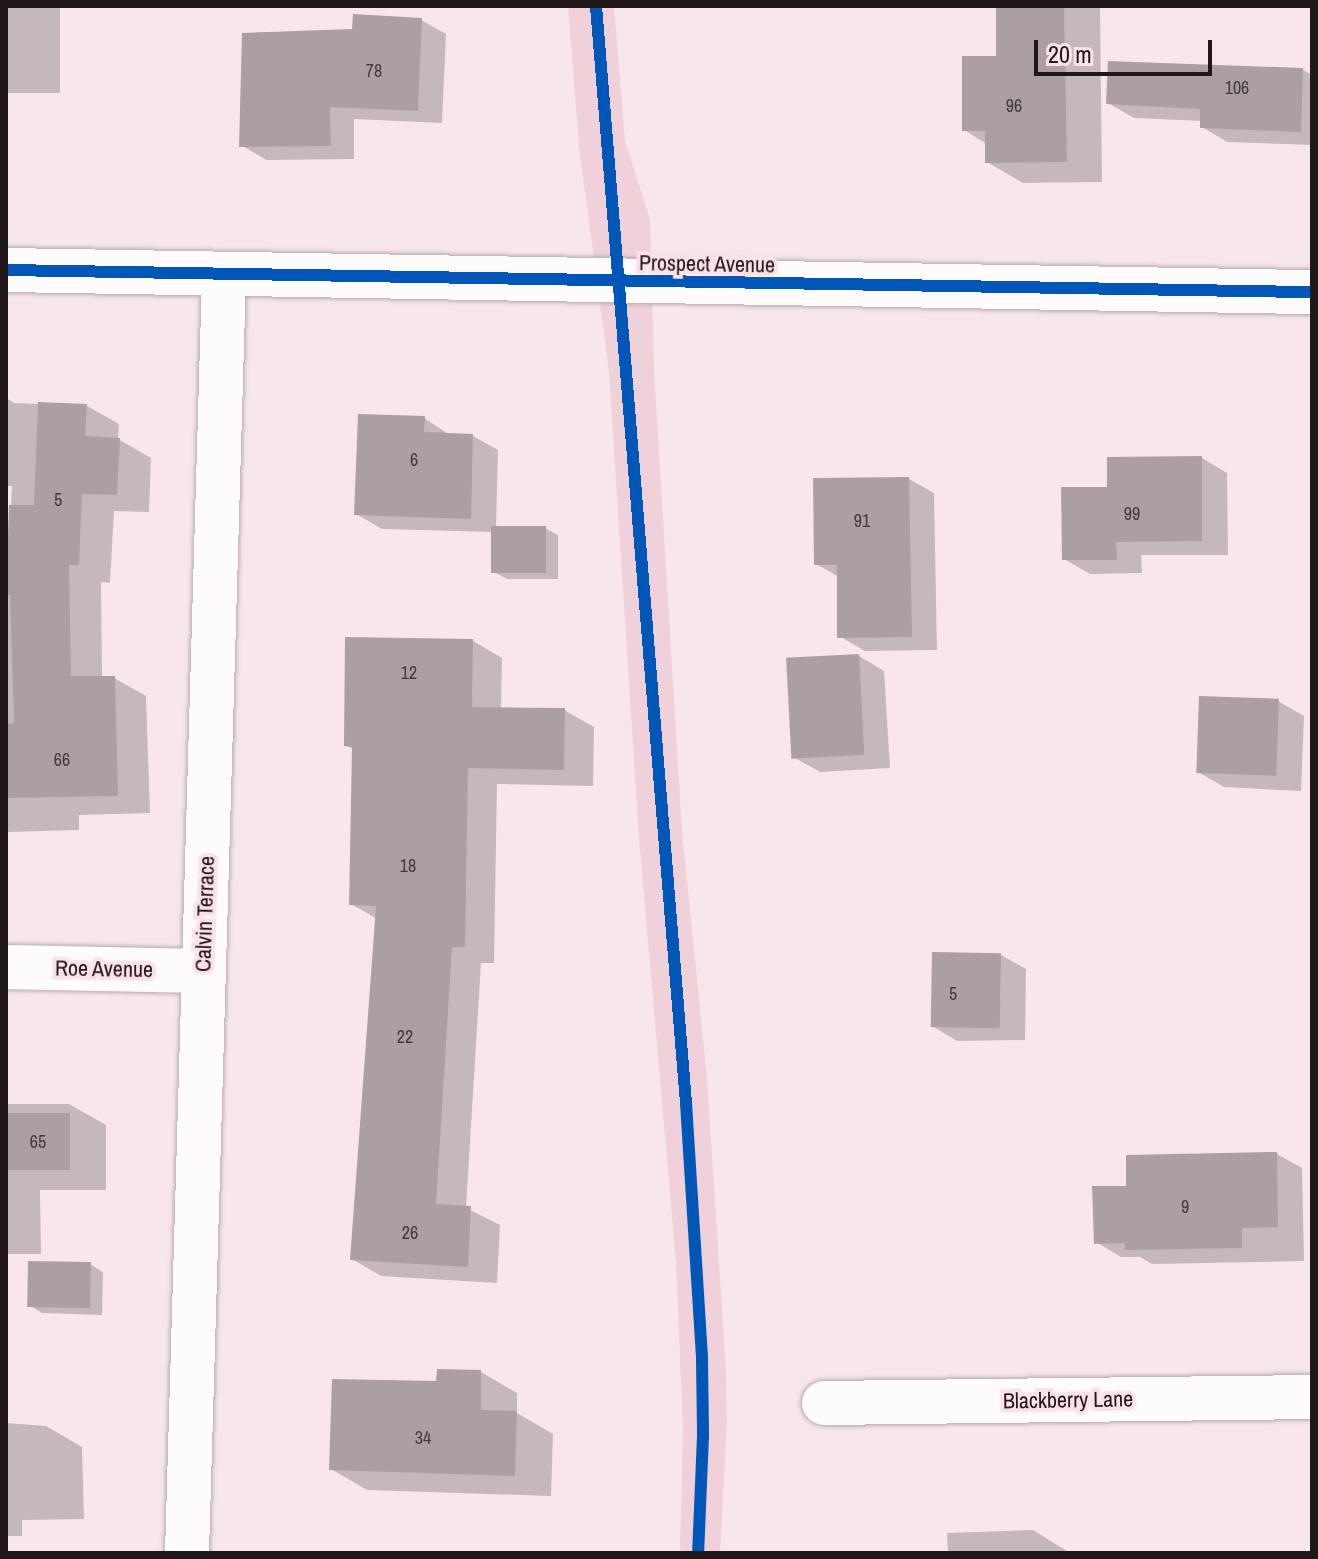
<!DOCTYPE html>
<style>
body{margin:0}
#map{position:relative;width:1318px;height:1559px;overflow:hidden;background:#f7e7ec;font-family:"Archivo Narrow",sans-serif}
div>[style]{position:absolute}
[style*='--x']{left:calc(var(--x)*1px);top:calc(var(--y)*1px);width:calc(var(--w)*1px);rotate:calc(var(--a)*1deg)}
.green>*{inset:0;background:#f0d1da}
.shadow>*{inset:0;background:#0003;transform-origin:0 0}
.building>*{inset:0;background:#ab9fa2;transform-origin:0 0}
.roads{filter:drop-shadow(0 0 2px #b7abaf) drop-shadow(0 0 2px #b7abaf)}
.minor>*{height:44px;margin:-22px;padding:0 22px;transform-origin:22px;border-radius:22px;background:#fefbfc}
.cycleway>*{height:12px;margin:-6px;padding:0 6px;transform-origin:6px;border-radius:6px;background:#0057b8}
span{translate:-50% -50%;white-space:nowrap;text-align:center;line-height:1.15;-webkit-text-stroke:8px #fde1e9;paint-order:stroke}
.number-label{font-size:18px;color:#43393b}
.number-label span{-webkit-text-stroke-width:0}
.street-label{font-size:22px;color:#201719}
.frame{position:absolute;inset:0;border:8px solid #201719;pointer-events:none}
.scale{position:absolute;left:1034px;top:40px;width:178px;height:36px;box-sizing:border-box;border:4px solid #201719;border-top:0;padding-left:10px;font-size:24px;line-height:28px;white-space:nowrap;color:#201719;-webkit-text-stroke:6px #fde1e9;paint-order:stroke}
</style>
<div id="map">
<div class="green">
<i style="clip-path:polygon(568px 6px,614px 6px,625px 141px,650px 219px,654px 370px,682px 831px,707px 1078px,726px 1371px,727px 1425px,720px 1553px,680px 1553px,683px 1428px,676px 1262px,639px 838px,609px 372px,579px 146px)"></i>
</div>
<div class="shadow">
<i style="left:6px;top:6px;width:54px;height:87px"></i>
<i style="clip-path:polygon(998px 6px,1100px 6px,1102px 182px,1023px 183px,987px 162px,987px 144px,964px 130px,998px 58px)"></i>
<i style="clip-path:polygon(421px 20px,446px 34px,442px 123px,354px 119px,354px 159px,266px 160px,241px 145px,354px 31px)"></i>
<i style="clip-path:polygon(1303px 70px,1312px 75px,1312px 145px,1227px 142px,1202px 127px,1202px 121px,1134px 118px,1108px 103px)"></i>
<i style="clip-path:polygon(6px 398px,14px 403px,87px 406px,119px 424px,118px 439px,151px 458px,149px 512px,114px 511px,110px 583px,101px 582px,102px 678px,114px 678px,146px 696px,150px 813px,79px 815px,79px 830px,6px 832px,6px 616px,12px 486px,6px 486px)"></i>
<i style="clip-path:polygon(424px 418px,450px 435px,473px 436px,498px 450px,496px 528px,545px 528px,558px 535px,558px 579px,507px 579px,494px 572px,493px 532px,382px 529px,356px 514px)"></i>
<i style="clip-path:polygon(1202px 458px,1227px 473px,1228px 555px,1141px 555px,1142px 573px,1090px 574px,1064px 559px,1109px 489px)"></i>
<i style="clip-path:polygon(909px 479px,934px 493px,937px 650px,865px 651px,839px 636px,839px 577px,816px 564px)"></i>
<i style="clip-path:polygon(473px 641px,502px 658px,501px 709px,564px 710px,594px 727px,593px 786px,497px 784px,494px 963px,481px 963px,466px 1208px,500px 1225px,497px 1283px,381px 1276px,352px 1259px,377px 919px,351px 904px,354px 750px,346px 745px)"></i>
<i style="clip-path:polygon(859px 656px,884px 671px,890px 768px,820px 772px,795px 758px)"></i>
<i style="clip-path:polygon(1278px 701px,1304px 716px,1301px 791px,1224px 787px,1198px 772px)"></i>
<i style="clip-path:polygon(1001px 955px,1026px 969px,1025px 1040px,957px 1041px,932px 1026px)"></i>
<i style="clip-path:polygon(6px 1104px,69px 1104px,106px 1125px,106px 1190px,40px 1190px,41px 1254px,6px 1254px)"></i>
<i style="clip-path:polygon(1277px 1154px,1302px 1168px,1304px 1261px,1152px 1264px,1140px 1257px,1121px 1257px,1096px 1242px,1128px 1188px)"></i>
<i style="clip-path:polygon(90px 1264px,103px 1272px,102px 1315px,42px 1313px,29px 1305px)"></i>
<i style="clip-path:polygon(481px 1372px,517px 1393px,517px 1413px,553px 1434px,551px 1496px,367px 1490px,331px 1469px,438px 1383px)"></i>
<i style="clip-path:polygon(6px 1423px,46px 1426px,82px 1447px,84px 1519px,22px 1520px,22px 1536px,6px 1536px)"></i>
<i style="clip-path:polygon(1033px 1530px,1070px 1553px,948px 1553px,947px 1533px)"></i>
</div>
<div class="building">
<i style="clip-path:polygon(996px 6px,1064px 6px,1067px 162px,985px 163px,985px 131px,962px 131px,962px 56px,996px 56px)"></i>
<i style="clip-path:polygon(353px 14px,422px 18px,418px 111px,330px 107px,331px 146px,239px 147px,242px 33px,352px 29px)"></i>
<i style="clip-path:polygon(1108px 61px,1303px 68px,1301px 132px,1200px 128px,1200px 109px,1106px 104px)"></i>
<i style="clip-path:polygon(38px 402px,87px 404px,85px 436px,120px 438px,117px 495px,82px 494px,79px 565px,69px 565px,71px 676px,115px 676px,118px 796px,6px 798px,6px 724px,14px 723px,10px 595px,6px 595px,9px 505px,34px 505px)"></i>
<i style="clip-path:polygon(358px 414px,425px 416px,424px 432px,473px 434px,471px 519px,354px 515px)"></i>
<i style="clip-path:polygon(1202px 456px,1202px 541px,1116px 542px,1117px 560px,1062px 560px,1061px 487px,1107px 487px,1107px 457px)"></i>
<i style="clip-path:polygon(909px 477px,912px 637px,837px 638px,837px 565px,814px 565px,813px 478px)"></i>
<i style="left:491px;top:526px;width:55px;height:47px"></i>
<i style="clip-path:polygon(345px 637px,473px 639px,472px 707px,565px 708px,564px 770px,468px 768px,465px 947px,452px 947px,436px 1204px,471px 1206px,468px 1267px,350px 1260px,376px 906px,349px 905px,352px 747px,344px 746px)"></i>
<i style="left:859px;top:654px;width:101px;height:73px;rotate:87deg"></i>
<i style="left:1199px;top:696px;width:80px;height:77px;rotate:2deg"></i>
<i style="left:932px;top:952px;width:69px;height:75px;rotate:1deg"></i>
<i style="left:6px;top:1113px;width:64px;height:57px"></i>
<i style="clip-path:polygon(1277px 1152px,1278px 1227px,1242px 1228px,1242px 1248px,1125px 1250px,1125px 1243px,1094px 1244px,1092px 1186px,1126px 1186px,1126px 1155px)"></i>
<i style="left:28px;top:1261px;width:63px;height:46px;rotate:1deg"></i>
<i style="clip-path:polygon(437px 1369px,481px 1370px,481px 1410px,517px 1411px,515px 1476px,329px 1470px,332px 1379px,436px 1381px)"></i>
</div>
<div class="roads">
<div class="minor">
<i style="--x:6;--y:270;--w:1306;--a:0.97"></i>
<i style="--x:6;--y:967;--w:197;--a:1.2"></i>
<i style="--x:824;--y:1403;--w:488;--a:-0.7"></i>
<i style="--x:187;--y:1553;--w:1279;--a:-88.34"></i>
</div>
</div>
<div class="cycleway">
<i style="--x:596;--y:6;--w:1101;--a:85.31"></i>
<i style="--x:686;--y:1103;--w:257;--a:86.4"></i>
<i style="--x:702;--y:1360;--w:76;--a:89.2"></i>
<i style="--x:703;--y:1436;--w:117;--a:92.4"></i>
<i style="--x:6;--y:270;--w:1306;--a:0.97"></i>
</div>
<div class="number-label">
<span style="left:374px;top:71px">78</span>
<span style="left:1237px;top:88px">106</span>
<span style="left:1014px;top:106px">96</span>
<span style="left:414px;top:460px">6</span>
<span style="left:58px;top:500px">5</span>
<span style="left:1132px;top:514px">99</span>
<span style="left:862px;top:521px">91</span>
<span style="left:409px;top:673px">12</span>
<span style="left:62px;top:760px">66</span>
<span style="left:408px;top:866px">18</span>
<span style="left:953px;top:994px">5</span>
<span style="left:405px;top:1037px">22</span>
<span style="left:38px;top:1142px">65</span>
<span style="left:1185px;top:1207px">9</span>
<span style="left:410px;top:1233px">26</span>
<span style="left:423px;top:1438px">34</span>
</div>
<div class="street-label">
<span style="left:707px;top:264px;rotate:1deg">Prospect Avenue</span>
<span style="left:205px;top:914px;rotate:-88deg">Calvin Terrace</span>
<span style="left:104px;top:969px;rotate:1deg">Roe Avenue</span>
<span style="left:1068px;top:1400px;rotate:-1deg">Blackberry Lane</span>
</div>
<div class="frame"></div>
<div class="scale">20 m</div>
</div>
